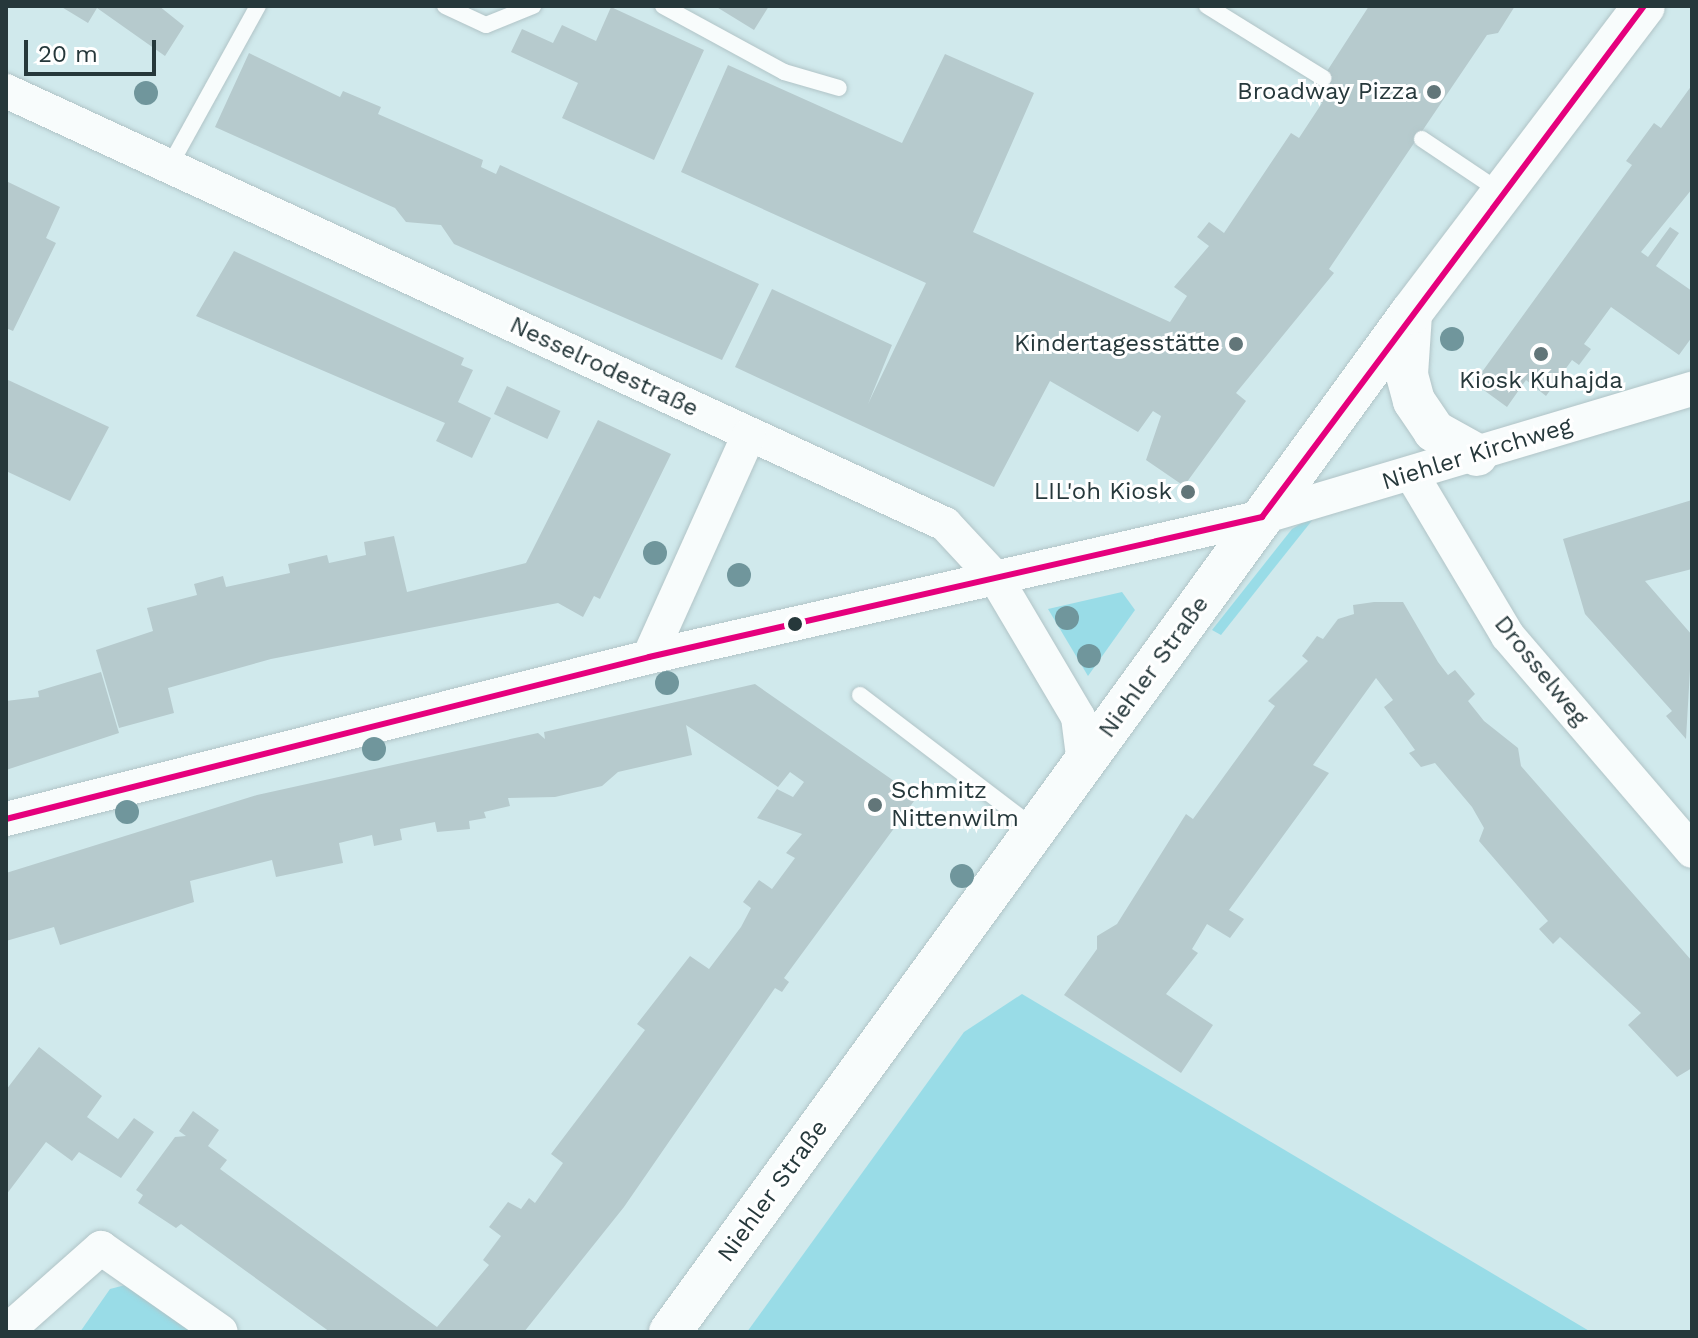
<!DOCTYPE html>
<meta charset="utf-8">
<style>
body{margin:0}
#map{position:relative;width:1698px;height:1338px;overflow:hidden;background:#d0e9ec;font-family:"Work Sans",sans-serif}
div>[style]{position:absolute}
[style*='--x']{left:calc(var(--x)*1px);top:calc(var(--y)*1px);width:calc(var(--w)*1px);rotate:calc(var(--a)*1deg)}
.green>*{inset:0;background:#99dce7}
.building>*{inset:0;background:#b6cacd;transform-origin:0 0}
.roads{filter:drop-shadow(0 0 2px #b1c4c7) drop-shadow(0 0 2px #b1c4c7)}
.service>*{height:16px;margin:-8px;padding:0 8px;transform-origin:8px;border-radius:8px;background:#f8fcfc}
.minor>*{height:34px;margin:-17px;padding:0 17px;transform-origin:17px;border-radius:17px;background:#f8fcfc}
.tertiary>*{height:42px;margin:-21px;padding:0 21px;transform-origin:21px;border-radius:21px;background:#f8fcfc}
.bus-1>*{height:6px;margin:-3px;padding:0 3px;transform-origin:3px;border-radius:3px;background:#e5007d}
.trees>*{width:24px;height:24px;margin:-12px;border-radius:50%;background:#70969c}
.dots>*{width:22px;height:22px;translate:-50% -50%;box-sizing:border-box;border:4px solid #fff;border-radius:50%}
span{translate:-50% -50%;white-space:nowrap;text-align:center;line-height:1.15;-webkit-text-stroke:6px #fff;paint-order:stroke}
.poi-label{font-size:24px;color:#26383b}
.right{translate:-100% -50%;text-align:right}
.left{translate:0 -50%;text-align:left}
.street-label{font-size:24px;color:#26383b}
.frame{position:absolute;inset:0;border:8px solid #26383b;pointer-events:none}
.scale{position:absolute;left:24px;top:40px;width:132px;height:36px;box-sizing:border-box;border:4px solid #26383b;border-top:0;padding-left:10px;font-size:24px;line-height:28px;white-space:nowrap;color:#26383b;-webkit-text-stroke:6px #fff;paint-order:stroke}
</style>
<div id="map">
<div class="green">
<i style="clip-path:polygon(1318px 513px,1221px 635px,1212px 630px,1292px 529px)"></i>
<i style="clip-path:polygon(1122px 592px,1135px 610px,1088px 676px,1048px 609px)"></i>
<i style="clip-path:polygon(1022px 994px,1591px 1332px,747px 1332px,964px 1032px)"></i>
<i style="clip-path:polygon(129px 1284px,202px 1332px,80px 1332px,110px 1289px)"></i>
</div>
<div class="building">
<i style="clip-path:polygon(60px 6px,159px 6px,184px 26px,165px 56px,97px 8px,88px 23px)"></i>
<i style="clip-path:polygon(715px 6px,769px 6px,754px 30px)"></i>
<i style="clip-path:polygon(1369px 6px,1515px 6px,1498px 33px,1487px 35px,1329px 269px,1334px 273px,1236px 393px,1246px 401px,1184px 486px,1146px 460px,1161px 416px,1153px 411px,1138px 432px,1050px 381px,994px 487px,735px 367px,772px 289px,892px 345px,868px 404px,926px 283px,681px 172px,728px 65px,902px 143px,945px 54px,1034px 93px,973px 232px,1170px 322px,1187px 296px,1174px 287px,1209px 246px,1197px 237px,1209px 222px,1224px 233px,1291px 133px,1299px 138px,1322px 103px,1311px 96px)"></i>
<i style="clip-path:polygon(611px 7px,704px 50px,654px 160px,562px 118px,578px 83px,511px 52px,522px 29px,553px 43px,562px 25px,596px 41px)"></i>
<i style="clip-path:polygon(249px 53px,340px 97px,343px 91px,381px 107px,378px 114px,483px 160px,481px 167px,496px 174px,500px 165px,759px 284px,722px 360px,454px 244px,441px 225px,406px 222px,395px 208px,215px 127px)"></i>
<i style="clip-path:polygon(1692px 85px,1692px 189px,1641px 252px,1648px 257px,1670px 227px,1679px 233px,1656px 266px,1692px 291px,1692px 337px,1679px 355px,1611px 307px,1584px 344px,1591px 349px,1579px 365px,1572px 360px,1546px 396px,1526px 380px,1507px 407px,1474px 383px,1632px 165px,1626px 161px,1654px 123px,1661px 128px)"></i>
<i style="clip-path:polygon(6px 181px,60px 207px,46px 238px,56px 243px,13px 331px,6px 328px)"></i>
<i style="clip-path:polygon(234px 251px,464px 358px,461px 365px,473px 370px,458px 402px,491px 418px,472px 458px,436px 441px,445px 423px,196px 316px)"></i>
<i style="clip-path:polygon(6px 379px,109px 427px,70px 501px,6px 471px)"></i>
<i style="left:507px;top:386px;width:59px;height:31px;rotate:25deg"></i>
<i style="clip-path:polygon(598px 420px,671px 454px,600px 599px,594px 596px,583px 617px,558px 603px,271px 659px,168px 688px,174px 713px,119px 728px,96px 650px,153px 631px,147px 608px,197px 595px,194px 584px,223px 576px,226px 587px,290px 573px,288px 564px,327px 555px,329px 563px,366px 555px,364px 542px,394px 536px,407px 592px,526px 563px)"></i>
<i style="clip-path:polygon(1692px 500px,1692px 569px,1645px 581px,1692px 635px,1686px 739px,1666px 716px,1672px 711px,1585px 614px,1563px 539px)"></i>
<i style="clip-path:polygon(1374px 602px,1403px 602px,1438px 662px,1448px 675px,1455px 670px,1475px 694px,1468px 701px,1484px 721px,1518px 748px,1521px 766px,1692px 961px,1692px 1068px,1677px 1077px,1628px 1025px,1641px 1013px,1560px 937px,1553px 944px,1539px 929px,1548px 921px,1479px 841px,1484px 828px,1472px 807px,1435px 763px,1421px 767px,1409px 753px,1415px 750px,1384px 707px,1393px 700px,1376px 678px,1313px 765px,1329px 773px,1229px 910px,1244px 919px,1230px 938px,1207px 924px,1192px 949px,1198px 953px,1166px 994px,1213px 1025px,1181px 1073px,1064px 995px,1097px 949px,1097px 936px,1117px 924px,1186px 814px,1193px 819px,1275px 706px,1268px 701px,1308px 661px,1302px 656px,1317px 636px,1323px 639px,1338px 619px,1354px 614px,1353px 605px)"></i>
<i style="clip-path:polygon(101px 672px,119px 733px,6px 770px,6px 701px,39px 697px,38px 691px)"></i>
<i style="clip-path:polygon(755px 684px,917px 797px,784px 978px,789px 982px,782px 992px,775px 988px,624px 1207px,524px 1332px,330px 1332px,181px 1224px,176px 1228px,138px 1203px,143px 1195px,136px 1190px,175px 1137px,186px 1136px,179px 1131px,193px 1111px,219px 1130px,208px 1146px,227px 1160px,220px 1169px,437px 1327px,489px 1265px,483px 1260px,501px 1236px,489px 1227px,508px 1202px,521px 1209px,529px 1198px,535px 1203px,563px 1163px,551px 1154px,645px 1030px,637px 1024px,690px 956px,709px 969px,741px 927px,751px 908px,743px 902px,759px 880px,772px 889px,795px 858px,786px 853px,802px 834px,757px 818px,777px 789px,793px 797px,804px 782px,790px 772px,778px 787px,686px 725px,692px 755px,618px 772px,602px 786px,555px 797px,508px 798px,510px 806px,484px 812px,486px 818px,469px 821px,470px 829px,437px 832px,435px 822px,400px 829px,402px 840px,374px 846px,372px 835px,339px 843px,343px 863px,276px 877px,272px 860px,190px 881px,194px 902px,60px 945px,54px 927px,6px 941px,6px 873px,257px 795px,538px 733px,545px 739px,544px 732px)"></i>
<i style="clip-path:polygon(39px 1047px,102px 1096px,87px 1117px,118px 1139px,134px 1118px,154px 1132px,121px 1178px,79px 1152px,72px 1161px,46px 1142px,6px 1195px,6px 1090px)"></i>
</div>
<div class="roads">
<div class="service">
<i style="--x:445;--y:6;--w:45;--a:24.9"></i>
<i style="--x:486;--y:25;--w:51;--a:-22"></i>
<i style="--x:663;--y:6;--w:138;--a:28.6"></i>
<i style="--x:784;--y:72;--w:57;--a:16.2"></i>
<i style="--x:1207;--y:6;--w:137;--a:31.8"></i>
<i style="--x:1422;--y:139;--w:95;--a:33.9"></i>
<i style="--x:169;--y:167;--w:184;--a:-61.1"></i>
<i style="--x:860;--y:695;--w:221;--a:37.3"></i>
</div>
<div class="minor">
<i style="--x:6;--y:91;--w:1034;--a:24.76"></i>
<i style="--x:945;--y:524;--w:76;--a:47.1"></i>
<i style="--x:997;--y:580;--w:159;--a:59.4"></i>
<i style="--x:1078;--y:717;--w:47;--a:82.7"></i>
<i style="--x:1412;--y:475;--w:187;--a:59.2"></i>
<i style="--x:1508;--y:636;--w:283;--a:49.4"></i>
<i style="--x:649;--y:657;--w:243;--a:-65.8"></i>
<i style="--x:6;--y:819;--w:663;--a:-14.14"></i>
<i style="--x:649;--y:657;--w:629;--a:-12.86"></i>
<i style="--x:1262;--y:517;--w:449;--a:-16.6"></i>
<i style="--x:6;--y:1332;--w:127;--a:-41.5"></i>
<i style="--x:101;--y:1248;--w:146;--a:35"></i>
</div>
<div class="tertiary">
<i style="--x:1411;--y:314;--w:61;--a:93.8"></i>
<i style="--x:1407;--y:375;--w:27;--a:75"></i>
<i style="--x:1414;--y:401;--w:36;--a:56"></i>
<i style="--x:1434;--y:431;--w:49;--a:29.2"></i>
<i style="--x:670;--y:1332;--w:1260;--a:-53.98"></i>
<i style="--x:1411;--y:313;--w:385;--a:-52.8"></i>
</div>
</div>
<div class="bus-1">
<i style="--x:1262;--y:517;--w:638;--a:-53.22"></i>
<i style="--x:6;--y:819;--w:663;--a:-14.14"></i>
<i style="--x:649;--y:657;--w:629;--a:-12.86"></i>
</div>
<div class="trees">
<i style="left:146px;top:93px"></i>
<i style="left:1452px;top:339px"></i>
<i style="left:655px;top:553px"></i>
<i style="left:739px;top:575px"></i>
<i style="left:1067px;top:618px"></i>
<i style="left:1089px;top:656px"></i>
<i style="left:667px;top:683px"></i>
<i style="left:374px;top:749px"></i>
<i style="left:127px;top:812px"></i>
<i style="left:962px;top:876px"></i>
</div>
<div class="dots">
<i style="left:1434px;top:92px;background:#627679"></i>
<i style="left:1236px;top:344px;background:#627679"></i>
<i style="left:1541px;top:354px;background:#627679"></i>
<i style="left:1188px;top:492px;background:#627679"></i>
<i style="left:795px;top:624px;background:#26383b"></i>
<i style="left:875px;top:805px;background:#627679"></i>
</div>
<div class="poi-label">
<span class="right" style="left:1418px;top:92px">Broadway Pizza</span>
<span class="right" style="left:1220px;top:344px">Kindertagesstätte</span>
<span style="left:1541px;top:381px">Kiosk Kuhajda</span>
<span class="right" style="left:1172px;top:492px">LIL'oh Kiosk</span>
<span class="left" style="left:891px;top:805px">Schmitz<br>Nittenwilm</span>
</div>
<div class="street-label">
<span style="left:604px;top:367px;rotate:25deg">Nesselrodestraße</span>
<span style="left:1477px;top:454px;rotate:-17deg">Niehler Kirchweg</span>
<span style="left:1154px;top:667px;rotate:-54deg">Niehler Straße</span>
<span style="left:1541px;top:671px;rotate:51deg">Drosselweg</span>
<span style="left:773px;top:1191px;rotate:-54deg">Niehler Straße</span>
</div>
<div class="frame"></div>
<div class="scale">20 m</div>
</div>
